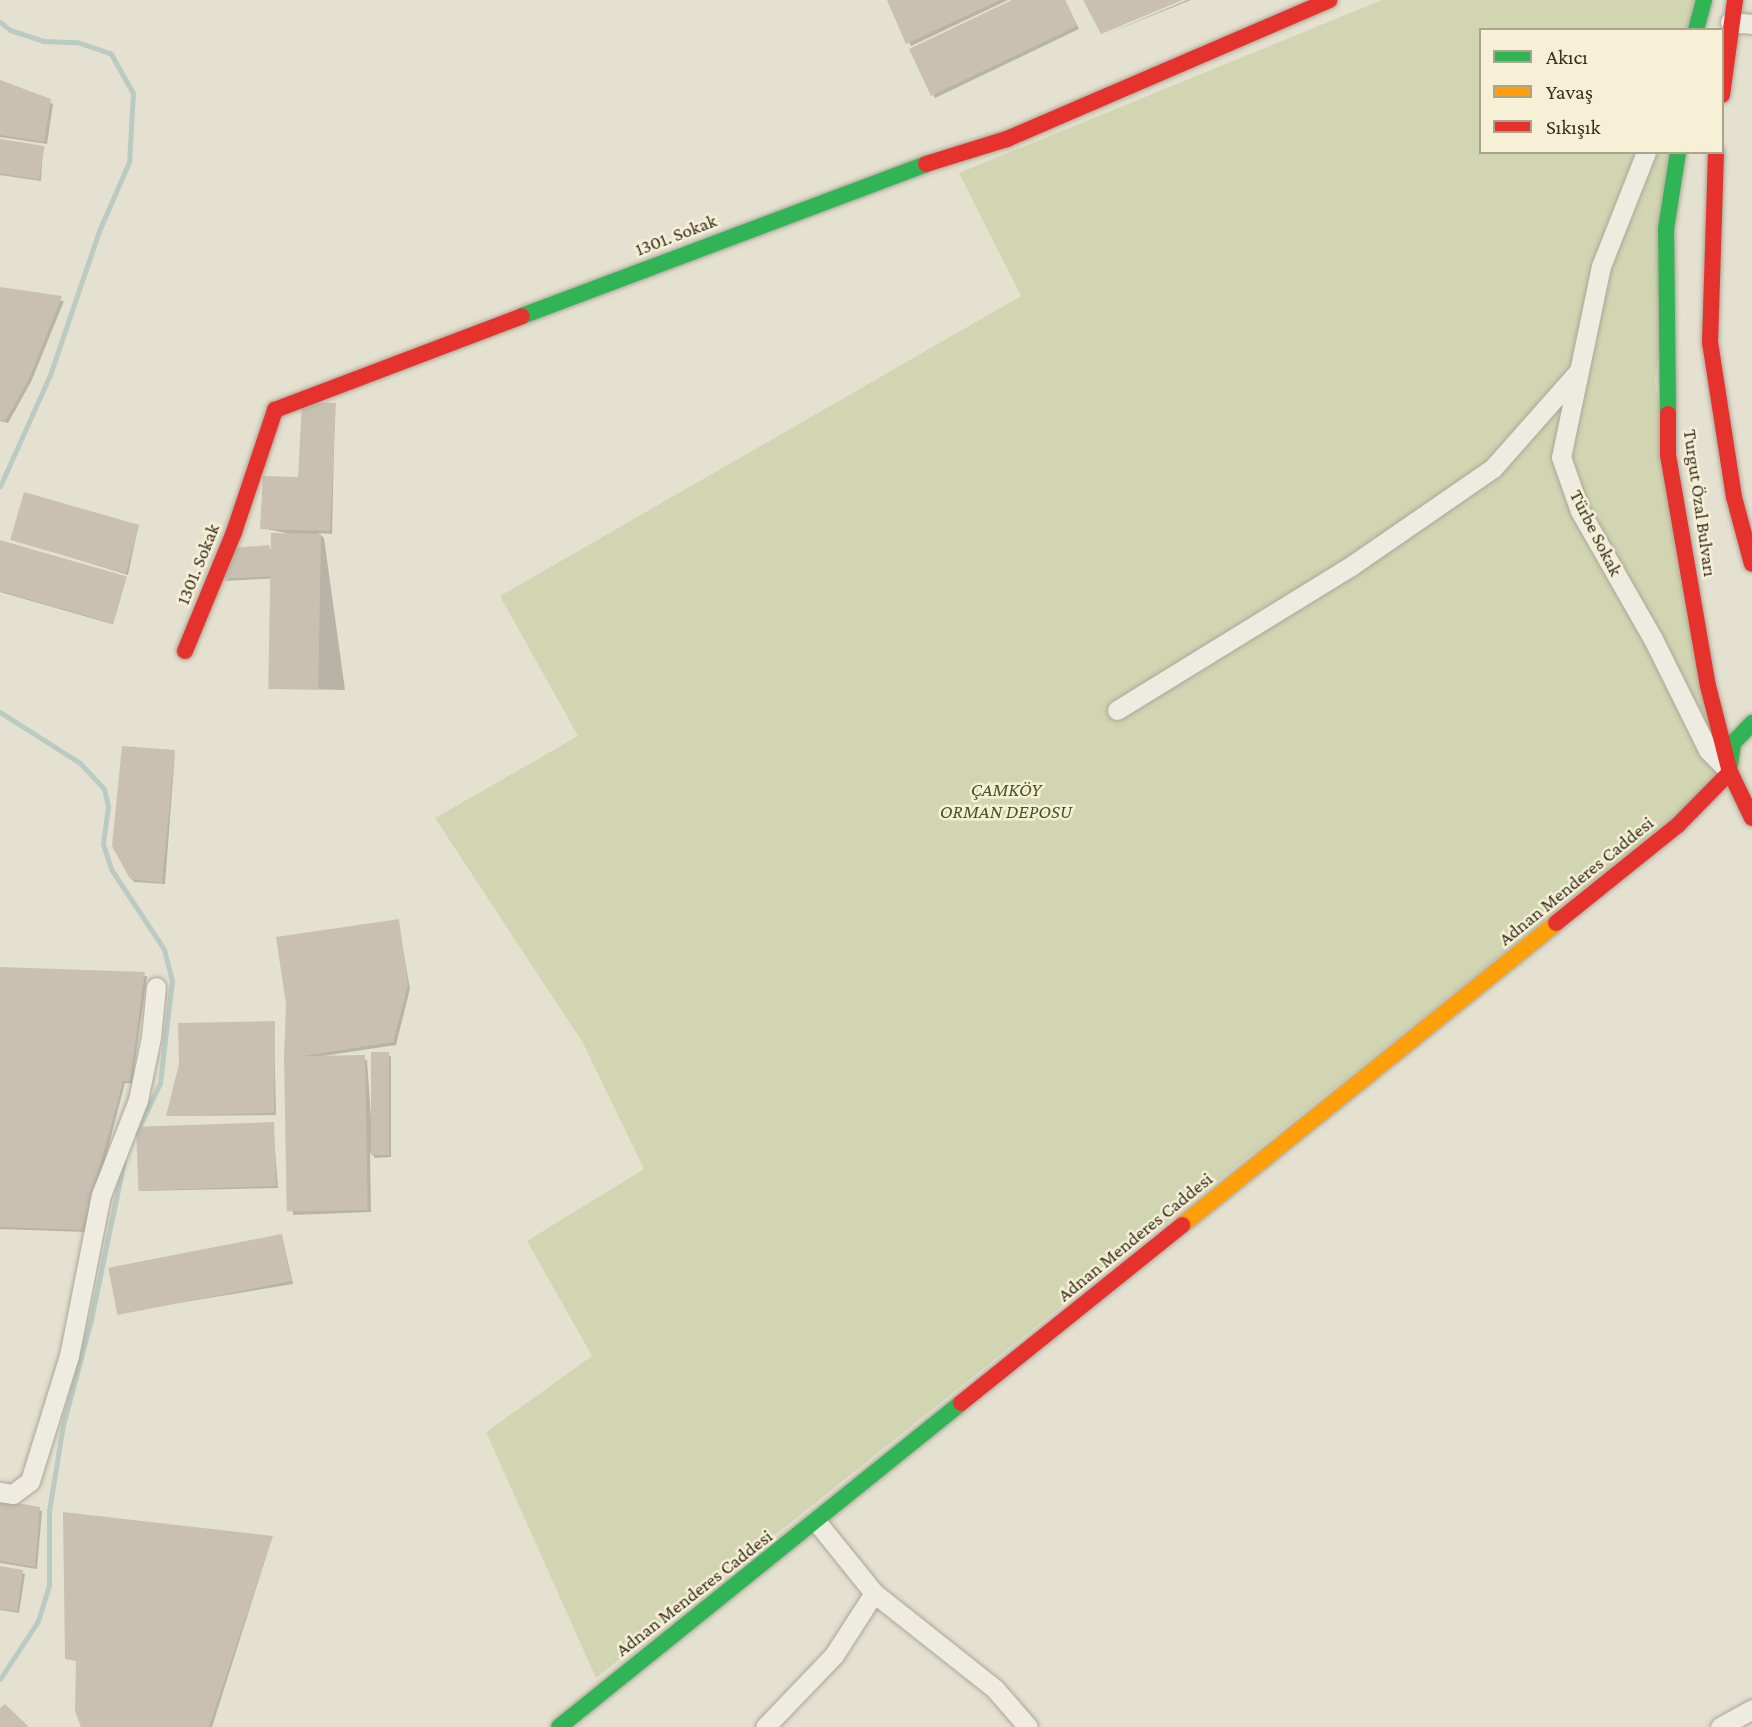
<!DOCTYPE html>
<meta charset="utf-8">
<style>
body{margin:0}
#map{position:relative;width:1752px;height:1727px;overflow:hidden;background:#e5e1d0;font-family:"Crimson Pro",serif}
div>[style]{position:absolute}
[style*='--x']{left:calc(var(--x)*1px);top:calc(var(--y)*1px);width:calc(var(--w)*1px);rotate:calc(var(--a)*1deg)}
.green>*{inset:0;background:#d1d5b2}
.shadow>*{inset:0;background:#0003;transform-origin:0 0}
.stream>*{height:5px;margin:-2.5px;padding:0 2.5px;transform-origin:2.5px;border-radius:2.5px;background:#bacbc3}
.building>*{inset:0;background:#c9c0b1;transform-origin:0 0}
.roads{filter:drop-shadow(0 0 2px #aba698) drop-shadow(0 0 2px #aba698)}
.street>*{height:19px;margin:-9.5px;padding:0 9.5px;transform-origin:9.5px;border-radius:9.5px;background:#eeebe1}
.fast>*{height:16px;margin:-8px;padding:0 8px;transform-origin:8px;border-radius:8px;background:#30b455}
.slow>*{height:16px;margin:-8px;padding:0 8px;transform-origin:8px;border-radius:8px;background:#ff9f0a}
.jam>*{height:16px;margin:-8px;padding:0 8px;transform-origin:8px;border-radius:8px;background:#e5322d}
span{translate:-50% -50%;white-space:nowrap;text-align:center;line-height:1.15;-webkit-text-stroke:5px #f5f0d6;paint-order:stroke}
.street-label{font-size:19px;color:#3a2f20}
.park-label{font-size:19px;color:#455626;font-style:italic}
.legend{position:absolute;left:1479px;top:28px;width:245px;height:126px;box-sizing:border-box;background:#f5f0d6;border:2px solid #aaa38d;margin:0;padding:9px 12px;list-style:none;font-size:21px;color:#3a2f20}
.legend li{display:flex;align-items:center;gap:14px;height:35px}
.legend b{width:35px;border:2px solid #aaa38d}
</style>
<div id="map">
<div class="green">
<i style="clip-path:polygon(1382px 0,1703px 0,1699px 30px,1481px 30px,1481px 152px,1684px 152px,1655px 383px,1730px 772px,596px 1678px,486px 1432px,592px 1356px,527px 1241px,644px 1169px,583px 1043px,435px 818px,578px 736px,500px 596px,1021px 296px,959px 173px)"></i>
</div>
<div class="shadow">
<i style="clip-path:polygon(1008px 0,911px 46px,888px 2px,891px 0)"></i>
<i style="clip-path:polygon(1016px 0,1065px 0,1079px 29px,935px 98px,911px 50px)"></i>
<i style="clip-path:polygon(1187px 0,1191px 0,1104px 35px)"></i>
<i style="clip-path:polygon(0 82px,53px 104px,47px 144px,0 137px)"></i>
<i style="clip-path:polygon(0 141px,43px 148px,41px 181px,0 175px)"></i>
<i style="clip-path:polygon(0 295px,64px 301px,31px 382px,8px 423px,0 421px)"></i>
<i style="clip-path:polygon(335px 405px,332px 534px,318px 533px,324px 538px,345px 690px,297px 689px,279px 578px,225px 581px,268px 547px,275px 554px,295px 535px,262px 528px,300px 479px)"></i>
<i style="clip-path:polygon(138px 527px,128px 575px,12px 539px)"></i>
<i style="left:0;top:542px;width:131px;height:48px;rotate:16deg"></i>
<i style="clip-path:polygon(175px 752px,165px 884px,134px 882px,131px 878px)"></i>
<i style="clip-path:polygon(398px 921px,410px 989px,396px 1045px,303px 1059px,367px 1060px,372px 1132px,388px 1054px,391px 1057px,391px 1157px,375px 1158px,370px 1152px,371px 1212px,293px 1215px,290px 1062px,285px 1058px)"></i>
<i style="clip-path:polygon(0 968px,147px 976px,132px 1083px,125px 1083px,86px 1232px,0 1229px)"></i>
<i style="clip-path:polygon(274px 1023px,276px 1115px,168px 1116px,181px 1064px)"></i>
<i style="clip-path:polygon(273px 1124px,278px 1188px,140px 1191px)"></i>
<i style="clip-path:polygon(282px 1236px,293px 1284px,118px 1313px)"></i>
<i style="clip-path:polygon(0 1502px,42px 1511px,37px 1569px,0 1563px)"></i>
<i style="clip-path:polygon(272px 1538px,212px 1727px,83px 1727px,78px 1662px,67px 1658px)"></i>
<i style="clip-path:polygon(0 1568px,25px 1574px,19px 1613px,0 1610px)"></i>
</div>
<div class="stream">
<i style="--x:0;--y:22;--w:13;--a:39"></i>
<i style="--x:10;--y:30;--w:35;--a:18"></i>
<i style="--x:43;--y:41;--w:34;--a:2"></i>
<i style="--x:77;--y:42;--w:36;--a:19"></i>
<i style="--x:111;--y:54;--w:45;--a:60.6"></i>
<i style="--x:133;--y:93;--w:69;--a:93.3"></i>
<i style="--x:129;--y:162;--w:75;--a:113.5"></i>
<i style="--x:99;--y:231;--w:152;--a:108.8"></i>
<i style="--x:50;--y:375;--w:122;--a:114.2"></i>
<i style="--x:0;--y:712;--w:95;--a:32.5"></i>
<i style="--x:80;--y:763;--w:35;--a:47"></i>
<i style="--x:104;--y:789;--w:18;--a:77"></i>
<i style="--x:108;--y:807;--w:37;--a:98"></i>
<i style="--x:103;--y:844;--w:26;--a:72"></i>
<i style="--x:111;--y:869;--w:96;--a:56.5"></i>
<i style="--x:164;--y:949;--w:33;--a:76"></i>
<i style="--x:172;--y:981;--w:103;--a:96.7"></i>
<i style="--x:160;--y:1083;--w:55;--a:115.6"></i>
<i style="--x:0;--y:1679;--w:69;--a:-56.8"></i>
<i style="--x:38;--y:1621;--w:38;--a:-73"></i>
<i style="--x:49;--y:1585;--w:74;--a:-90"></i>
<i style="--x:49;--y:1511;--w:87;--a:-80.8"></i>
<i style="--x:63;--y:1425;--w:109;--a:-75.1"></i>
<i style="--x:91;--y:1320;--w:162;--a:-78.3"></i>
</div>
<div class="building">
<i style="clip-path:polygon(887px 0,1000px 0,906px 44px)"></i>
<i style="clip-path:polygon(1012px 0,1065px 0,1077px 26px,931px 96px,909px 49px)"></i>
<i style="clip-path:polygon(1083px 0,1183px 0,1101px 34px)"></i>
<i style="clip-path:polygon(0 80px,51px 99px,44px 142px,0 135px)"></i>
<i style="left:0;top:139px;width:45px;height:34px;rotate:9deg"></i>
<i style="clip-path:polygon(0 287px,62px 296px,29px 379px,5px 421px,0 420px)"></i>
<i style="clip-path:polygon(302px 402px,336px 403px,330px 531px,260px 529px,263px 476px,298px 477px)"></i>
<i style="left:24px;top:492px;width:120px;height:50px;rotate:16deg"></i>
<i style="left:271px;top:533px;width:50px;height:156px;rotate:1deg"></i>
<i style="left:0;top:540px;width:132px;height:49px;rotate:16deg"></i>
<i style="clip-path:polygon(269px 545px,275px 576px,220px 579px,231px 548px)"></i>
<i style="clip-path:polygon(122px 746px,175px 750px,162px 883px,130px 879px,112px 846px)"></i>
<i style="clip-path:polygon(399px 919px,408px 985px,393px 1042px,284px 1059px,286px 1004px,276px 937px)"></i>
<i style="clip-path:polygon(0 967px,145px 972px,130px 1081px,123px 1081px,83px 1230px,0 1227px)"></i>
<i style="clip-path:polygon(275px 1021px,274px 1113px,166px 1116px,179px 1064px,178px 1023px)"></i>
<i style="left:371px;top:1052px;width:18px;height:103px"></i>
<i style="left:365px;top:1055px;width:155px;height:81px;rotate:89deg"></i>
<i style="left:274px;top:1122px;width:64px;height:138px;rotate:88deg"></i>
<i style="left:282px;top:1234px;width:48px;height:177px;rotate:79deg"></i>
<i style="clip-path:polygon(0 1500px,40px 1507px,35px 1567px,0 1561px)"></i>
<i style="clip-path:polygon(63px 1512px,273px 1536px,209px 1727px,81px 1727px,75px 1711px,76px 1661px,65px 1659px)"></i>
<i style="clip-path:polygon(0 1566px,23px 1570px,17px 1611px,0 1609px)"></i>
<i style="clip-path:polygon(5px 1704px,29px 1727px,0 1727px,0 1708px)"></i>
</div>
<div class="roads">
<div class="street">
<i style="--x:1730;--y:22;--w:22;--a:5"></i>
<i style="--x:1646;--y:152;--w:123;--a:111.5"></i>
<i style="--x:1601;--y:266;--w:195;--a:101.8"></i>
<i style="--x:1561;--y:457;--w:57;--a:70.6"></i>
<i style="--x:1580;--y:511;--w:147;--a:60.3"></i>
<i style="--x:1653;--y:639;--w:124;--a:63.6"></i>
<i style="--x:1708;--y:750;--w:28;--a:45"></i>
<i style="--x:1117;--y:710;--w:275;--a:-31.6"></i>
<i style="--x:1351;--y:566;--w:173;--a:-34.6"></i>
<i style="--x:1493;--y:468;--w:127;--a:-48.5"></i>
<i style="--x:0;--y:1492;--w:13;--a:9"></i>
<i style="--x:13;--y:1494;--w:21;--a:-37"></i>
<i style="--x:30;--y:1481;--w:131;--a:-72.7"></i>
<i style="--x:69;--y:1356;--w:164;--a:-78.8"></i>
<i style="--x:101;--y:1195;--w:102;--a:-68.7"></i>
<i style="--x:138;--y:1100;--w:64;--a:-78.3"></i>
<i style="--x:151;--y:1037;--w:50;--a:-84.3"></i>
<i style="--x:874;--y:1593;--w:154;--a:38.4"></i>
<i style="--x:995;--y:1689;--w:50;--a:49"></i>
<i style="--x:765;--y:1727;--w:100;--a:-46.2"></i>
<i style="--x:834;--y:1655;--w:74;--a:-57.2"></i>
<i style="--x:874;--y:1593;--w:92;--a:-128.9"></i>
<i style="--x:1720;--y:1727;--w:37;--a:-29"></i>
</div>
<div class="fast">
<i style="--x:1696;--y:30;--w:31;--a:-75"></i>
<i style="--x:522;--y:316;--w:432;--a:-20.6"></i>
<i style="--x:1668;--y:414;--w:185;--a:-90.6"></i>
<i style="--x:1666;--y:229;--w:78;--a:-81.1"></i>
<i style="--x:1730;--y:765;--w:22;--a:-82"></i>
<i style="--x:1733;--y:743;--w:28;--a:-46"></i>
<i style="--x:559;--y:1727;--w:516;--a:-38.87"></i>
</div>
<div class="slow">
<i style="--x:1182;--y:1225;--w:481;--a:-38.9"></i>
</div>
<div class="jam">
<i style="--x:1722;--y:95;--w:96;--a:-82.2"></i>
<i style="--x:1716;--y:152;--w:190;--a:91.8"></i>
<i style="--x:1710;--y:342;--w:157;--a:81.2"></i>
<i style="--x:1734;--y:497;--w:69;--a:75"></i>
<i style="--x:926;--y:164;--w:85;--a:-17.2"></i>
<i style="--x:1007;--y:139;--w:351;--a:-23.3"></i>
<i style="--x:1668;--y:414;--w:41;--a:90"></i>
<i style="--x:1668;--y:455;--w:234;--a:80.2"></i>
<i style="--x:1708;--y:686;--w:89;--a:75.7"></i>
<i style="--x:1730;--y:772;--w:51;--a:64.4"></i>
<i style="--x:185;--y:651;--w:129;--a:-67.6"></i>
<i style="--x:234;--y:532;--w:129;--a:-71.4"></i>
<i style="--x:275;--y:410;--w:264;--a:-20.8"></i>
<i style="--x:1556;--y:923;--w:156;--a:-38.8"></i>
<i style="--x:1678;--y:825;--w:74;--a:-45.5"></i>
<i style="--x:961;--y:1403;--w:284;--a:-38.8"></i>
</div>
</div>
<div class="street-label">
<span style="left:676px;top:235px;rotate:-21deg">1301. Sokak</span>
<span style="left:1700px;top:503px;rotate:82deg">Turgut Özal Bulvarı</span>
<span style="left:1596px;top:533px;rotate:63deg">Türbe Sokak</span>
<span style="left:198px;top:564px;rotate:-68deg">1301. Sokak</span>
<span style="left:1576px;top:881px;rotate:-39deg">Adnan Menderes Caddesi</span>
<span style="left:1135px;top:1237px;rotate:-39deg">Adnan Menderes Caddesi</span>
<span style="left:694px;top:1593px;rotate:-38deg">Adnan Menderes Caddesi</span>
</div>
<div class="park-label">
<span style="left:1006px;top:801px">ÇAMKÖY<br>ORMAN DEPOSU</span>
</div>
<ul class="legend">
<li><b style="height:9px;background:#30b455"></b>Akıcı</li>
<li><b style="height:9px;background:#ff9f0a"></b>Yavaş</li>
<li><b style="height:9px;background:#e5322d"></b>Sıkışık</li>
</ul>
</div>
